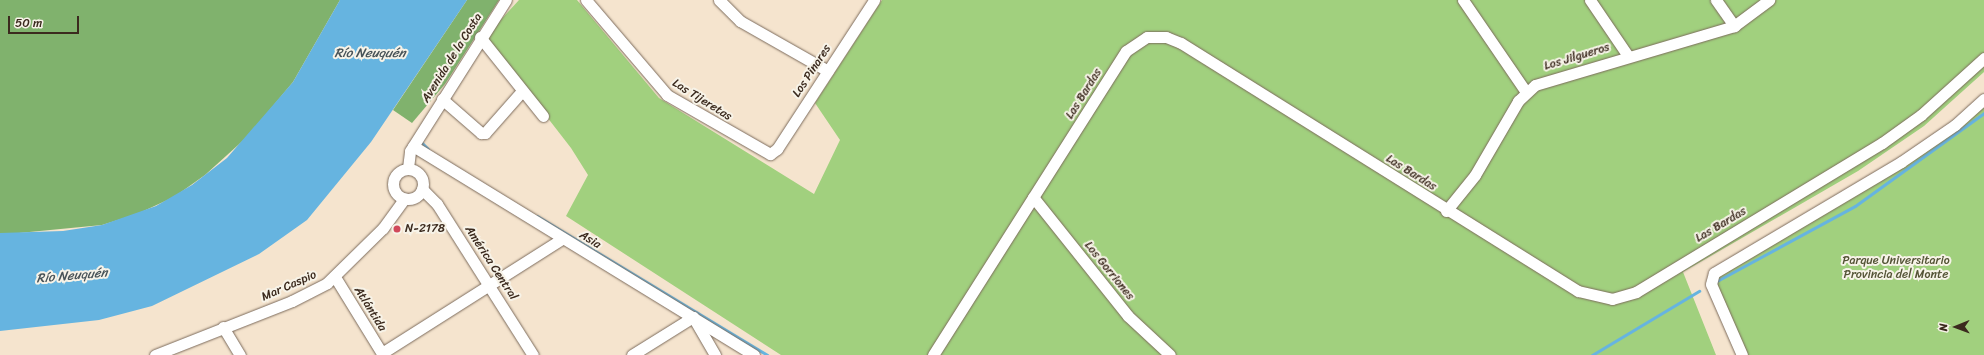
<!DOCTYPE html>
<meta charset="utf-8">
<style>
body{margin:0}
#map{position:relative;width:1984px;height:355px;overflow:hidden;background:#f5e4ce;font-family:Sriracha,sans-serif}
div>[style]{position:absolute}
[style*='--x']{left:calc(var(--x)*1px);top:calc(var(--y)*1px);width:calc(var(--w)*1px);rotate:calc(var(--a)*1deg)}
.green>*{inset:0;background:#a1d07e}
.forest>*{inset:0;background:#80b26d}
.water>*{inset:0;background:#66b4e0}
.stream>*{height:3px;margin:-1.5px;padding:0 1.5px;transform-origin:1.5px;border-radius:1.5px;background:#66b4e0}
.roads{filter:drop-shadow(0 0 1px #7c6b5c) drop-shadow(0 0 1px #7c6b5c)}
.minor>*{height:11px;margin:-5.5px;padding:0 5.5px;transform-origin:5.5px;border-radius:5.5px;background:#fff}
.minor>.ring{margin:-5.5px;padding:0;box-sizing:content-box;background:none;border:11px solid #fff;border-radius:50%}
.dots>*{width:11px;height:11px;translate:-50% -50%;box-sizing:border-box;border:2px solid #f7f3e8;border-radius:50%}
span{translate:-50% -50%;white-space:nowrap;text-align:center;line-height:1.15;-webkit-text-stroke:4px #f7f3e8;paint-order:stroke}
.street-label{font-size:12px;color:#3b2a1e}
.poi-label{font-size:12px;color:#3b2a1e}
.left{translate:0 -50%;text-align:left}
.park-label{font-size:12px;color:#545436}
.water-label{font-size:13px;color:#485358;font-style:italic}
.north{position:absolute;left:1936px;top:307px;width:40px;height:40px;-webkit-text-stroke:3px #f7f3e8;paint-order:stroke;rotate:269deg;font-size:11px;font-weight:700;line-height:16px;text-align:center;color:#3b2a1e}
.north::after{content:'';display:block;margin:auto;width:14px;height:18px;background:#3b2a1e;clip-path:polygon(50% 0,100% 100%,50% 72%,0 100%)}
.scale{position:absolute;left:8px;top:16px;width:71px;height:18px;box-sizing:border-box;border:2px solid #3b2a1e;border-top:0;padding-left:5px;font-size:12px;line-height:14px;white-space:nowrap;color:#3b2a1e;-webkit-text-stroke:3px #f7f3e8;paint-order:stroke}
</style>
<div id="map">
<div class="green">
<i style="clip-path:polygon(519px 0,577px 0,659px 98px,814px 194px,840px 140px,815px 103px,882px 0,1984px 0,1984px 72px,1924px 126px,1858px 171px,1683px 272px,1716px 355px,781px 355px,566px 216px,588px 175px,571px 148px,485px 37px)"></i>
<i style="clip-path:polygon(1984px 99px,1984px 355px,1742px 355px,1710px 281px,1901px 162px)"></i>
</div>
<div class="forest">
<i style="clip-path:polygon(0 0,340px 0,293px 82px,247px 137px,205px 175px,174px 197px,137px 214px,102px 225px,19px 233px,0 233px)"></i>
<i style="clip-path:polygon(467px 0,499px 0,445px 84px,412px 123px,393px 110px)"></i>
</div>
<div class="water">
<i style="clip-path:polygon(340px 0,467px 0,371px 142px,307px 220px,259px 254px,152px 306px,99px 320px,0 331px,0 233px,63px 231px,102px 225px,156px 206px,192px 185px,227px 158px,293px 82px)"></i>
</div>
<div class="stream">
<i style="--x:420;--y:141;--w:11;--a:45"></i>
<i style="--x:537;--y:216;--w:269;--a:31.1"></i>
<i style="--x:1715;--y:282;--w:159;--a:-28.5"></i>
<i style="--x:1855;--y:206;--w:159;--a:-35.8"></i>
<i style="--x:1592;--y:355;--w:125;--a:-30.9"></i>
</div>
<div class="roads">
<div class="minor">
<i style="--x:586;--y:0;--w:125;--a:49.5"></i>
<i style="--x:667;--y:95;--w:119;--a:29.8"></i>
<i style="--x:770;--y:154;--w:9;--a:-36"></i>
<i style="--x:777;--y:149;--w:178;--a:-56.9"></i>
<i style="--x:719;--y:0;--w:30;--a:45"></i>
<i style="--x:740;--y:21;--w:101;--a:29.6"></i>
<i style="--x:1463;--y:0;--w:112;--a:55.6"></i>
<i style="--x:1590;--y:0;--w:68;--a:55.8"></i>
<i style="--x:1716;--y:0;--w:32;--a:55"></i>
<i style="--x:480;--y:37;--w:101;--a:51.4"></i>
<i style="--x:442;--y:99;--w:52;--a:41.1"></i>
<i style="--x:481;--y:133;--w:4;--a:0"></i>
<i style="--x:485;--y:133;--w:56;--a:-48.6"></i>
<i style="--x:413;--y:146;--w:400;--a:31.5"></i>
<i style="--x:408;--y:168;--w:17;--a:-83"></i>
<i style="--x:410;--y:151;--w:179;--a:-57.6"></i>
<i class="ring" style="left:393px;top:169px;width:19px;height:19px"></i>
<i style="--x:422;--y:189;--w:21;--a:45"></i>
<i style="--x:437;--y:204;--w:179;--a:57.6"></i>
<i style="--x:1033;--y:197;--w:152;--a:51.4"></i>
<i style="--x:1128;--y:316;--w:57;--a:42.9"></i>
<i style="--x:1446;--y:211;--w:46;--a:-51.1"></i>
<i style="--x:1475;--y:175;--w:86;--a:-59.8"></i>
<i style="--x:1518;--y:101;--w:23;--a:-43"></i>
<i style="--x:1535;--y:85;--w:208;--a:-16.5"></i>
<i style="--x:1734;--y:26;--w:44;--a:-36.6"></i>
<i style="--x:335;--y:277;--w:92;--a:58.4"></i>
<i style="--x:223;--y:327;--w:33;--a:59"></i>
<i style="--x:382;--y:353;--w:214;--a:-32.4"></i>
<i style="--x:155;--y:355;--w:147;--a:-21.5"></i>
<i style="--x:292;--y:301;--w:39;--a:-27"></i>
<i style="--x:327;--y:283;--w:78;--a:-44.5"></i>
<i style="--x:383;--y:228;--w:36;--a:-54"></i>
<i style="--x:632;--y:355;--w:72;--a:-31.9"></i>
<i style="--x:693;--y:317;--w:44;--a:59.9"></i>
<i style="--x:933;--y:355;--w:360;--a:-57.6"></i>
<i style="--x:1126;--y:51;--w:25;--a:-34"></i>
<i style="--x:1147;--y:37;--w:19;--a:0"></i>
<i style="--x:1166;--y:37;--w:16;--a:22"></i>
<i style="--x:1181;--y:43;--w:468;--a:32"></i>
<i style="--x:1578;--y:291;--w:35;--a:13"></i>
<i style="--x:1612;--y:299;--w:25;--a:-16"></i>
<i style="--x:1636;--y:292;--w:288;--a:-31.2"></i>
<i style="--x:1882;--y:143;--w:48;--a:-35.7"></i>
<i style="--x:1921;--y:115;--w:85;--a:-42.1"></i>
<i style="--x:1742;--y:355;--w:77;--a:-113.6"></i>
<i style="--x:1711;--y:284;--w:11;--a:-75"></i>
<i style="--x:1714;--y:273;--w:217;--a:-30.7"></i>
<i style="--x:1901;--y:162;--w:65;--a:-34.4"></i>
<i style="--x:1955;--y:125;--w:39;--a:-42"></i>
</div>
</div>
<div class="dots">
<i style="left:397px;top:229px;background:#d1495b"></i>
</div>
<div class="street-label">
<span style="left:1577px;top:57px;rotate:-17deg">Los Jilgueros</span>
<span style="left:452px;top:58px;rotate:-58deg">Avenida de la Costa</span>
<span style="left:812px;top:71px;rotate:-57deg">Los Pinares</span>
<span style="left:1084px;top:94px;rotate:-58deg">Las Bardas</span>
<span style="left:702px;top:100px;rotate:32deg">Las Tijeretas</span>
<span style="left:1411px;top:173px;rotate:32deg">Las Bardas</span>
<span style="left:1721px;top:225px;rotate:-31deg">Las Bardas</span>
<span style="left:590px;top:240px;rotate:31deg">Asia</span>
<span style="left:491px;top:263px;rotate:57deg">América Central</span>
<span style="left:1109px;top:271px;rotate:51deg">Los Gorriones</span>
<span style="left:289px;top:286px;rotate:-24deg">Mar Caspio</span>
<span style="left:370px;top:309px;rotate:58deg">Atlántida</span>
</div>
<div class="poi-label">
<span class="left" style="left:405px;top:229px">N-2178</span>
</div>
<div class="park-label">
<span style="left:1896px;top:268px">Parque Universitario<br>Provincia del Monte</span>
</div>
<div class="water-label">
<span style="left:370px;top:53px">Río Neuquén</span>
<span style="left:72px;top:276px;rotate:-5deg">Río Neuquén</span>
</div>
<div class="north">N</div>
<div class="scale">50 m</div>
</div>
